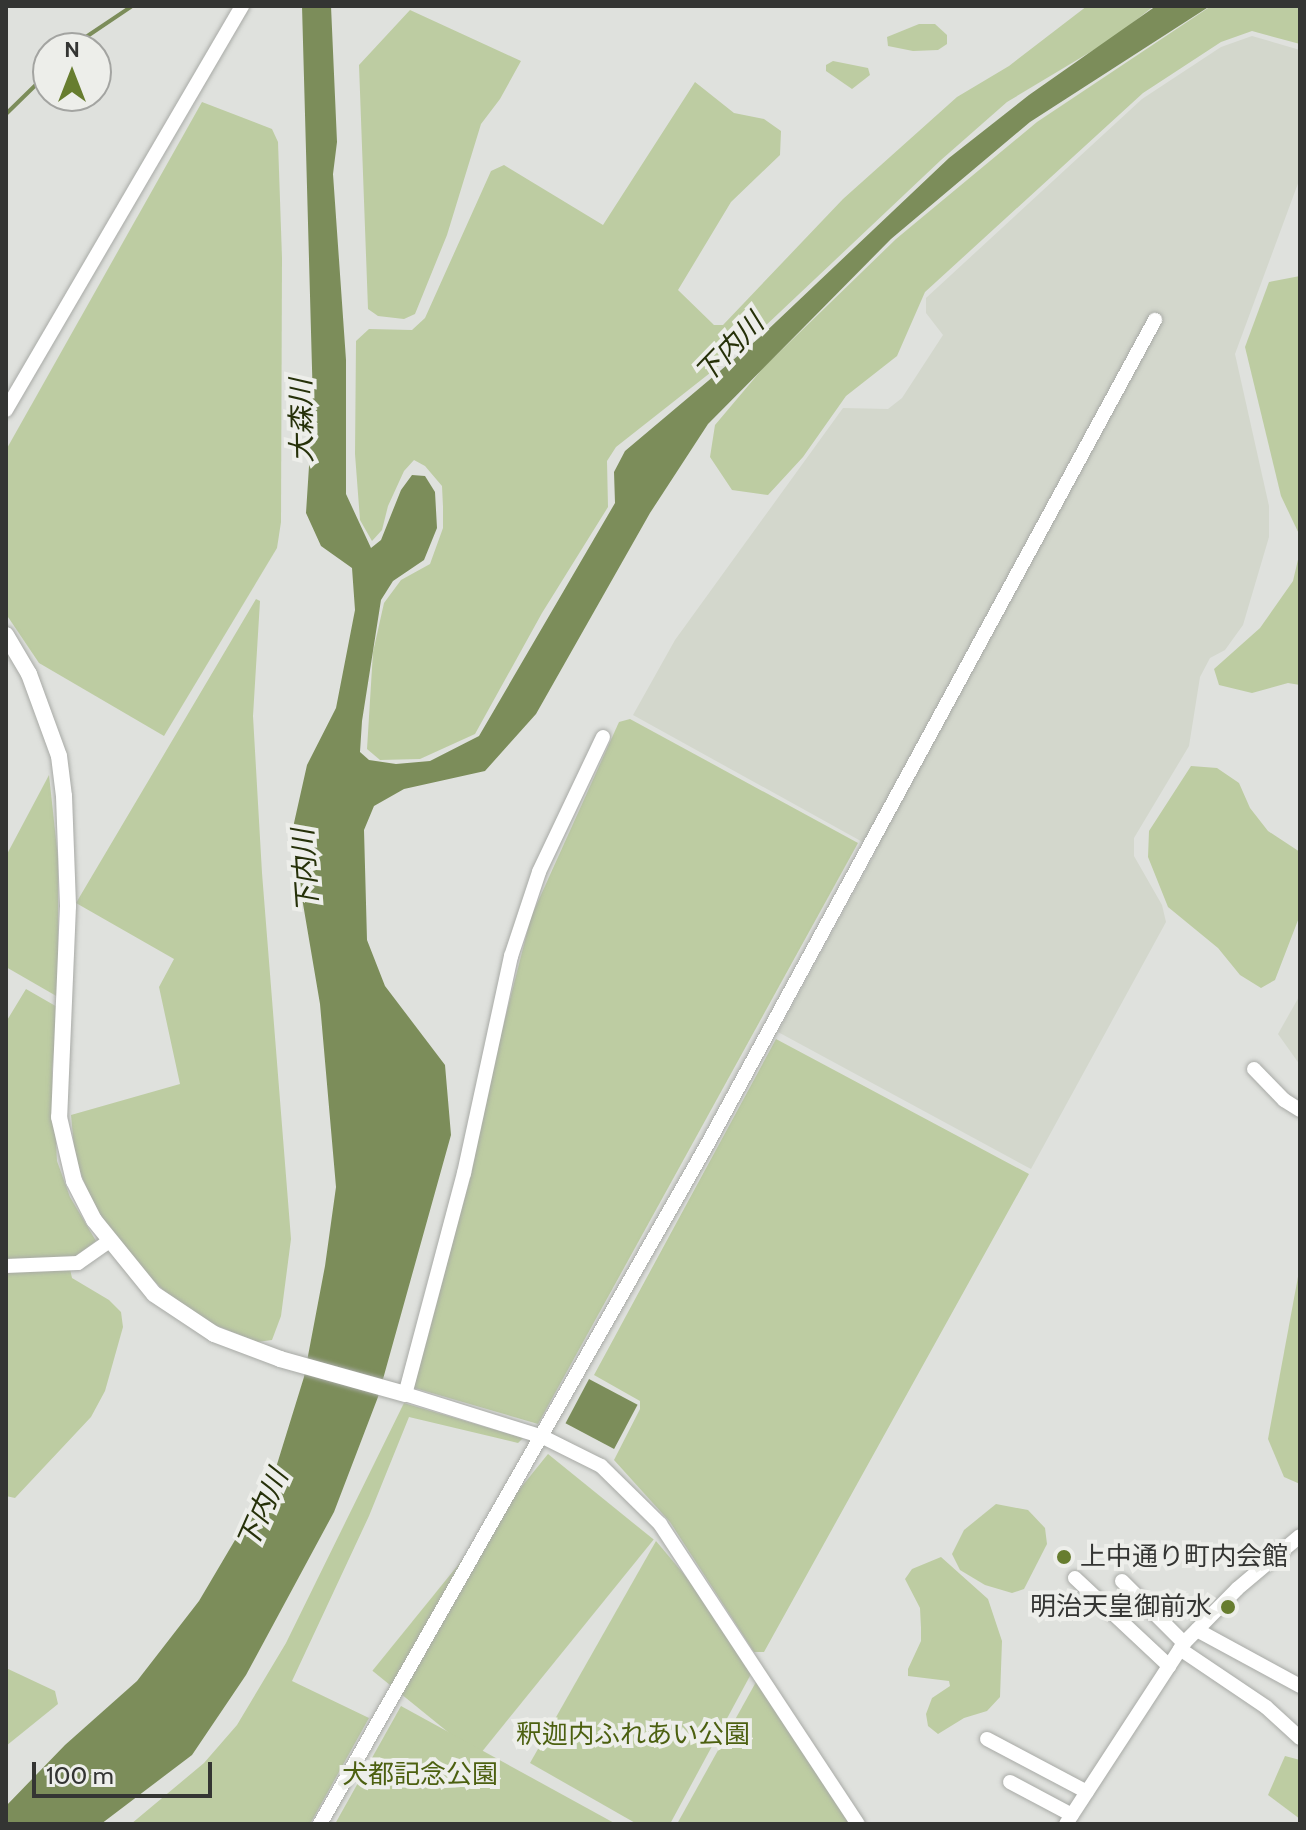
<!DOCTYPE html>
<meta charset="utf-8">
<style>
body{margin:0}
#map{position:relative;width:1306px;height:1830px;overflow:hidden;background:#dfe1dd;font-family:Cabin,"Noto Sans JP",sans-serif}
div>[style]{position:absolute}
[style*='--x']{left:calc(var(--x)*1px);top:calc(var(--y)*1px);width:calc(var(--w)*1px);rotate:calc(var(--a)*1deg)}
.built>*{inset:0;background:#d3d7cc}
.green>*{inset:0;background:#bdcca2;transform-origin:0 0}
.water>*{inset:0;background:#7c8d5a;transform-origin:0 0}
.stream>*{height:4px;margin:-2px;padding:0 2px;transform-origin:2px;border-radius:2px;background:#7c8d5a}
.roads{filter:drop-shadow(0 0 2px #a8aaa6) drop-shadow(0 0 2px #a8aaa6)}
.minor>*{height:14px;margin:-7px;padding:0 7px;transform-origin:7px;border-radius:7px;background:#fff}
.tertiary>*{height:16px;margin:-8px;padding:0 8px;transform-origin:8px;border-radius:8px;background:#fff}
.dots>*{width:22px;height:22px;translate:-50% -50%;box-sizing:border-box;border:4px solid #edeeea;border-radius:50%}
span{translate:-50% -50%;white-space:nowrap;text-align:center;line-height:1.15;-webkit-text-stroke:8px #edeeea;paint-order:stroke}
.poi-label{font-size:26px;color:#343533}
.left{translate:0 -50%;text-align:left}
.right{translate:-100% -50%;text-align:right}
.park-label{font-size:26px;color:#4c6010}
.water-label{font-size:28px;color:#263109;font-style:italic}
.frame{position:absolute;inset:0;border:8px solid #343533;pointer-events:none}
.north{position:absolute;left:32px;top:32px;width:80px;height:80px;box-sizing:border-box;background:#edeeea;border:2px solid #a3a4a1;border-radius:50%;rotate:0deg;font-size:22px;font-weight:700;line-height:32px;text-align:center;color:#343533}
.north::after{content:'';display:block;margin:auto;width:28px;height:36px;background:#677d2f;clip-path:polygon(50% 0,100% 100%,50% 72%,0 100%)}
.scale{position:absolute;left:32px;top:1762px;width:180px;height:36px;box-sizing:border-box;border:4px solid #343533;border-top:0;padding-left:10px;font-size:24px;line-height:28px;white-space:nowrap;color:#343533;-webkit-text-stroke:6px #edeeea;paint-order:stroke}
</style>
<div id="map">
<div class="built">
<i style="clip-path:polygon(1252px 36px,1300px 50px,1300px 178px,1235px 354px,1269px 506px,1269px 537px,1243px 625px,1225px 650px,1210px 658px,1200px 677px,1189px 746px,1134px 838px,1134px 856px,1162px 905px,1166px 922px,1031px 1169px,778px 1032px,877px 850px,633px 715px,675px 640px,843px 408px,888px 409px,902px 398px,943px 335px,926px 313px,926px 298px,1142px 99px,1221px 47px)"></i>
<i style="clip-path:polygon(1300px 995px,1300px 1065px,1278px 1034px)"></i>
</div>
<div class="green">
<i style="clip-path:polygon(1087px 6px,1154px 6px,1112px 39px,1007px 102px,941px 160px,743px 347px,616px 447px,607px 461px,608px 507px,542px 613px,475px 734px,420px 759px,380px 760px,367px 749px,373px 652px,384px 603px,401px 580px,430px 564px,443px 528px,443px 507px,442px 486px,425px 466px,414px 460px,404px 471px,388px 506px,382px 530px,372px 541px,360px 520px,355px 454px,356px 341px,369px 329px,412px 330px,425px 318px,491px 171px,504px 165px,603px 225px,695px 82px,734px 113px,764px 119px,781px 131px,780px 155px,731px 202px,678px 290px,714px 325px,723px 325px,843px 199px,957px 97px,1009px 66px)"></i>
<i style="clip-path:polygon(1211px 6px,1300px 6px,1300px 44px,1252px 31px,1221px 42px,1143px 93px,925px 292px,897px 356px,846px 396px,803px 457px,768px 495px,732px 490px,710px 457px,715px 425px,764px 367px,896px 239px,1037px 122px)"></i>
<i style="clip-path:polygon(410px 10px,521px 61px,500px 99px,481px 124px,447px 235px,415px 314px,404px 319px,378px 316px,368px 309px,359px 65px)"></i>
<i style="clip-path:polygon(919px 24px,935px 24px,947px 35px,947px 44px,938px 50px,913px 51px,888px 46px,887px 37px)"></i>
<i style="clip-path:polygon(833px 61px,868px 68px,870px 75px,852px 89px,826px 71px,826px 65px)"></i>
<i style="clip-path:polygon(202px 102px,272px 129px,278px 142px,282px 258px,281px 522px,277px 548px,164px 736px,39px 663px,6px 614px,6px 450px)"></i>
<i style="clip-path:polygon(1300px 276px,1300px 536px,1281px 496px,1245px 347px,1269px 282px)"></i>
<i style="clip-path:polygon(1300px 551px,1300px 685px,1288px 683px,1252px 693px,1219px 685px,1214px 669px,1260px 628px,1293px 581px)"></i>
<i style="clip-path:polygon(256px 599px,260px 601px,253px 716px,262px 873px,291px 1239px,281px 1316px,272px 1340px,257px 1342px,210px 1323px,163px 1290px,122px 1248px,91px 1200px,75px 1158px,71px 1115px,180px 1084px,159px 987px,174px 959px,76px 903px)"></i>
<i style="clip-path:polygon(630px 719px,858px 843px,538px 1424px,411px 1387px,531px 917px,619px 722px)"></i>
<i style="clip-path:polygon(1191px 766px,1217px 768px,1239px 783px,1250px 808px,1268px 831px,1300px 852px,1300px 915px,1275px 980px,1261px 988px,1240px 975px,1218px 948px,1168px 907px,1148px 857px,1149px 831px)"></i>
<i style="clip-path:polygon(49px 775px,58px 858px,58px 997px,6px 967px,6px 856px)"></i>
<i style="clip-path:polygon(26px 989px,59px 1008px,52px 1069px,57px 1161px,70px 1197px,96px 1241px,73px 1258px,6px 1260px,6px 1022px)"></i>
<i style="clip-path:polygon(776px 1039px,1029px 1174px,764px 1652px,754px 1652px,670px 1522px,614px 1460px,640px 1409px,640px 1401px,594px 1375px)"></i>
<i style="clip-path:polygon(1300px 1266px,1300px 1484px,1284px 1477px,1268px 1439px)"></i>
<i style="clip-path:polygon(70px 1269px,72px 1278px,109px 1300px,121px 1312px,123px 1327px,105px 1391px,91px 1417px,15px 1498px,6px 1496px,6px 1271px)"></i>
<i style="clip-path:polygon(404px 1403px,523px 1438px,518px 1443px,409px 1417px,369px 1516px,292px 1681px,369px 1718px,310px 1824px,131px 1824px,204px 1763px,237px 1725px,286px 1643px)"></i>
<i style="left:548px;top:1454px;width:136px;height:279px;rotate:39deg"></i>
<i style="clip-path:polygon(996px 1504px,1028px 1510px,1045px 1528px,1047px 1544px,1024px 1589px,1012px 1593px,985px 1585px,960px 1570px,952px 1554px,964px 1530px)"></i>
<i style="clip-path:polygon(656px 1541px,698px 1591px,751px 1674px,670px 1824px,637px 1824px,530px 1763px)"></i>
<i style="clip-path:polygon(941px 1557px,988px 1599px,1002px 1641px,1000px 1697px,987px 1711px,964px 1718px,938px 1734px,928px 1726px,926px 1714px,932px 1698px,950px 1686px,949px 1681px,908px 1676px,908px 1669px,921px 1641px,921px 1628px,920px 1608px,905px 1579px,912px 1569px)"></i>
<i style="clip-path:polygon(6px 1668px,55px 1691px,58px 1704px,6px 1746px)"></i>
<i style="clip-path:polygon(756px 1682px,763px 1687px,850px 1824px,677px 1824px)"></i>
<i style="clip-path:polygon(401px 1706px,616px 1824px,335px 1824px)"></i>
<i style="clip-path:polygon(1285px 1756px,1300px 1760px,1300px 1819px,1268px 1795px)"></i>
</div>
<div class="water">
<i style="clip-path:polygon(302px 6px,331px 6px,337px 142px,333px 174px,346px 360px,346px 494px,371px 548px,381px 540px,401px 490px,412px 475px,425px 476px,435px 492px,437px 528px,424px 560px,393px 581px,381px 600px,362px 721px,360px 752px,369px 760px,396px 764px,430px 761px,479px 736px,615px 503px,614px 472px,625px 451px,759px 338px,949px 158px,1029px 95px,1156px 6px,1210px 6px,1030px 122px,891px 239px,708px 424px,650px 513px,536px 714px,485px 771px,404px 789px,374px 806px,364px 830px,367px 940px,385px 986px,445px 1065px,451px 1135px,378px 1397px,334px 1512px,246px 1675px,192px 1755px,101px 1824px,6px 1824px,6px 1806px,65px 1745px,137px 1681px,199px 1601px,274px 1474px,304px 1377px,325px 1266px,336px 1187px,320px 1004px,301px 892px,294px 823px,307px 765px,336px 708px,355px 610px,352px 568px,321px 546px,306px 513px,313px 404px)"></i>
<i style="left:589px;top:1379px;width:55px;height:50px;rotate:28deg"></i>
</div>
<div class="stream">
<i style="--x:80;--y:41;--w:63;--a:-33.9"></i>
<i style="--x:6;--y:114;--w:59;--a:-44.3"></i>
</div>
<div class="roads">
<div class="minor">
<i style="--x:6;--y:410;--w:468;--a:-59.7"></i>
<i style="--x:603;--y:737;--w:149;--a:115.4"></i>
<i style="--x:539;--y:872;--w:89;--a:108.4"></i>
<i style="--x:511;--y:956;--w:222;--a:102.2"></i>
<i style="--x:464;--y:1173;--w:229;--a:104.9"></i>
<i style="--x:405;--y:1394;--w:145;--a:17.3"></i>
<i style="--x:543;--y:1437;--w:65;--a:26.6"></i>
<i style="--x:601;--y:1466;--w:83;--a:44.5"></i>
<i style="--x:660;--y:1524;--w:359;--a:56.6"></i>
<i style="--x:1254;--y:1069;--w:43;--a:45.9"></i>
<i style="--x:1284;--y:1100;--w:19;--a:32"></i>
<i style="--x:6;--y:1266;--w:72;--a:-2.4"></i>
<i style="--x:78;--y:1263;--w:37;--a:-35"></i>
<i style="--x:1075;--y:1578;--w:129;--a:43.1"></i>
<i style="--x:1122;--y:1581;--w:88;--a:45"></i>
<i style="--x:1197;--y:1630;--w:117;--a:28.5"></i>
<i style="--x:1180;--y:1649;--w:104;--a:34"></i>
<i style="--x:1266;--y:1707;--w:46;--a:42.4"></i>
<i style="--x:987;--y:1739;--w:113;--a:27.9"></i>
<i style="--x:1010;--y:1782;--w:70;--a:28"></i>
<i style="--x:320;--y:1824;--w:782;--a:-60.32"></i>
<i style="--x:707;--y:1145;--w:939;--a:-61.5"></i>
<i style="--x:1066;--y:1824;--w:216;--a:-56.9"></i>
<i style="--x:1184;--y:1643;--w:76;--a:-45.5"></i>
<i style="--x:1237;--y:1589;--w:82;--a:-40.1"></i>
</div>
<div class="tertiary">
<i style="--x:6;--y:635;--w:45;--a:59.5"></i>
<i style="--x:29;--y:674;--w:87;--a:69.9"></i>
<i style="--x:59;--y:756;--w:40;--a:82.9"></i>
<i style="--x:64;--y:796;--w:110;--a:87.9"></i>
<i style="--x:68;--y:906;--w:211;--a:92.4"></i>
<i style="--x:59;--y:1117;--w:66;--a:76.8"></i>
<i style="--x:74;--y:1181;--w:44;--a:62.9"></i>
<i style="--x:94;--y:1220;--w:95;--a:51"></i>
<i style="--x:154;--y:1294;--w:72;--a:33.7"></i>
<i style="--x:214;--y:1334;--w:71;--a:20.7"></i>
<i style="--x:280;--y:1359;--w:130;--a:15.6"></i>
</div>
</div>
<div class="dots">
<i style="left:1064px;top:1557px;background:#677d2f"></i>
<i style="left:1228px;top:1607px;background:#677d2f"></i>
</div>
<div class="poi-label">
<span class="left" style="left:1080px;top:1557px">上中通り町内会館</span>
<span class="right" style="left:1212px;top:1607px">明治天皇御前水</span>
</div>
<div class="park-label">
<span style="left:633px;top:1735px">釈迦内ふれあい公園</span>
<span style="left:420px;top:1775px">犬都記念公園</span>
</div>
<div class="water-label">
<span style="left:729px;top:348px;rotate:-46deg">下内川</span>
<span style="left:301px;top:421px;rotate:-91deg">大森川</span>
<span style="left:305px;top:871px;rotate:-94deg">下内川</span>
<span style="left:262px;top:1509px;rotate:-66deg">下内川</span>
</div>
<div class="frame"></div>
<div class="north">N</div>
<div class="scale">100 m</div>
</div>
